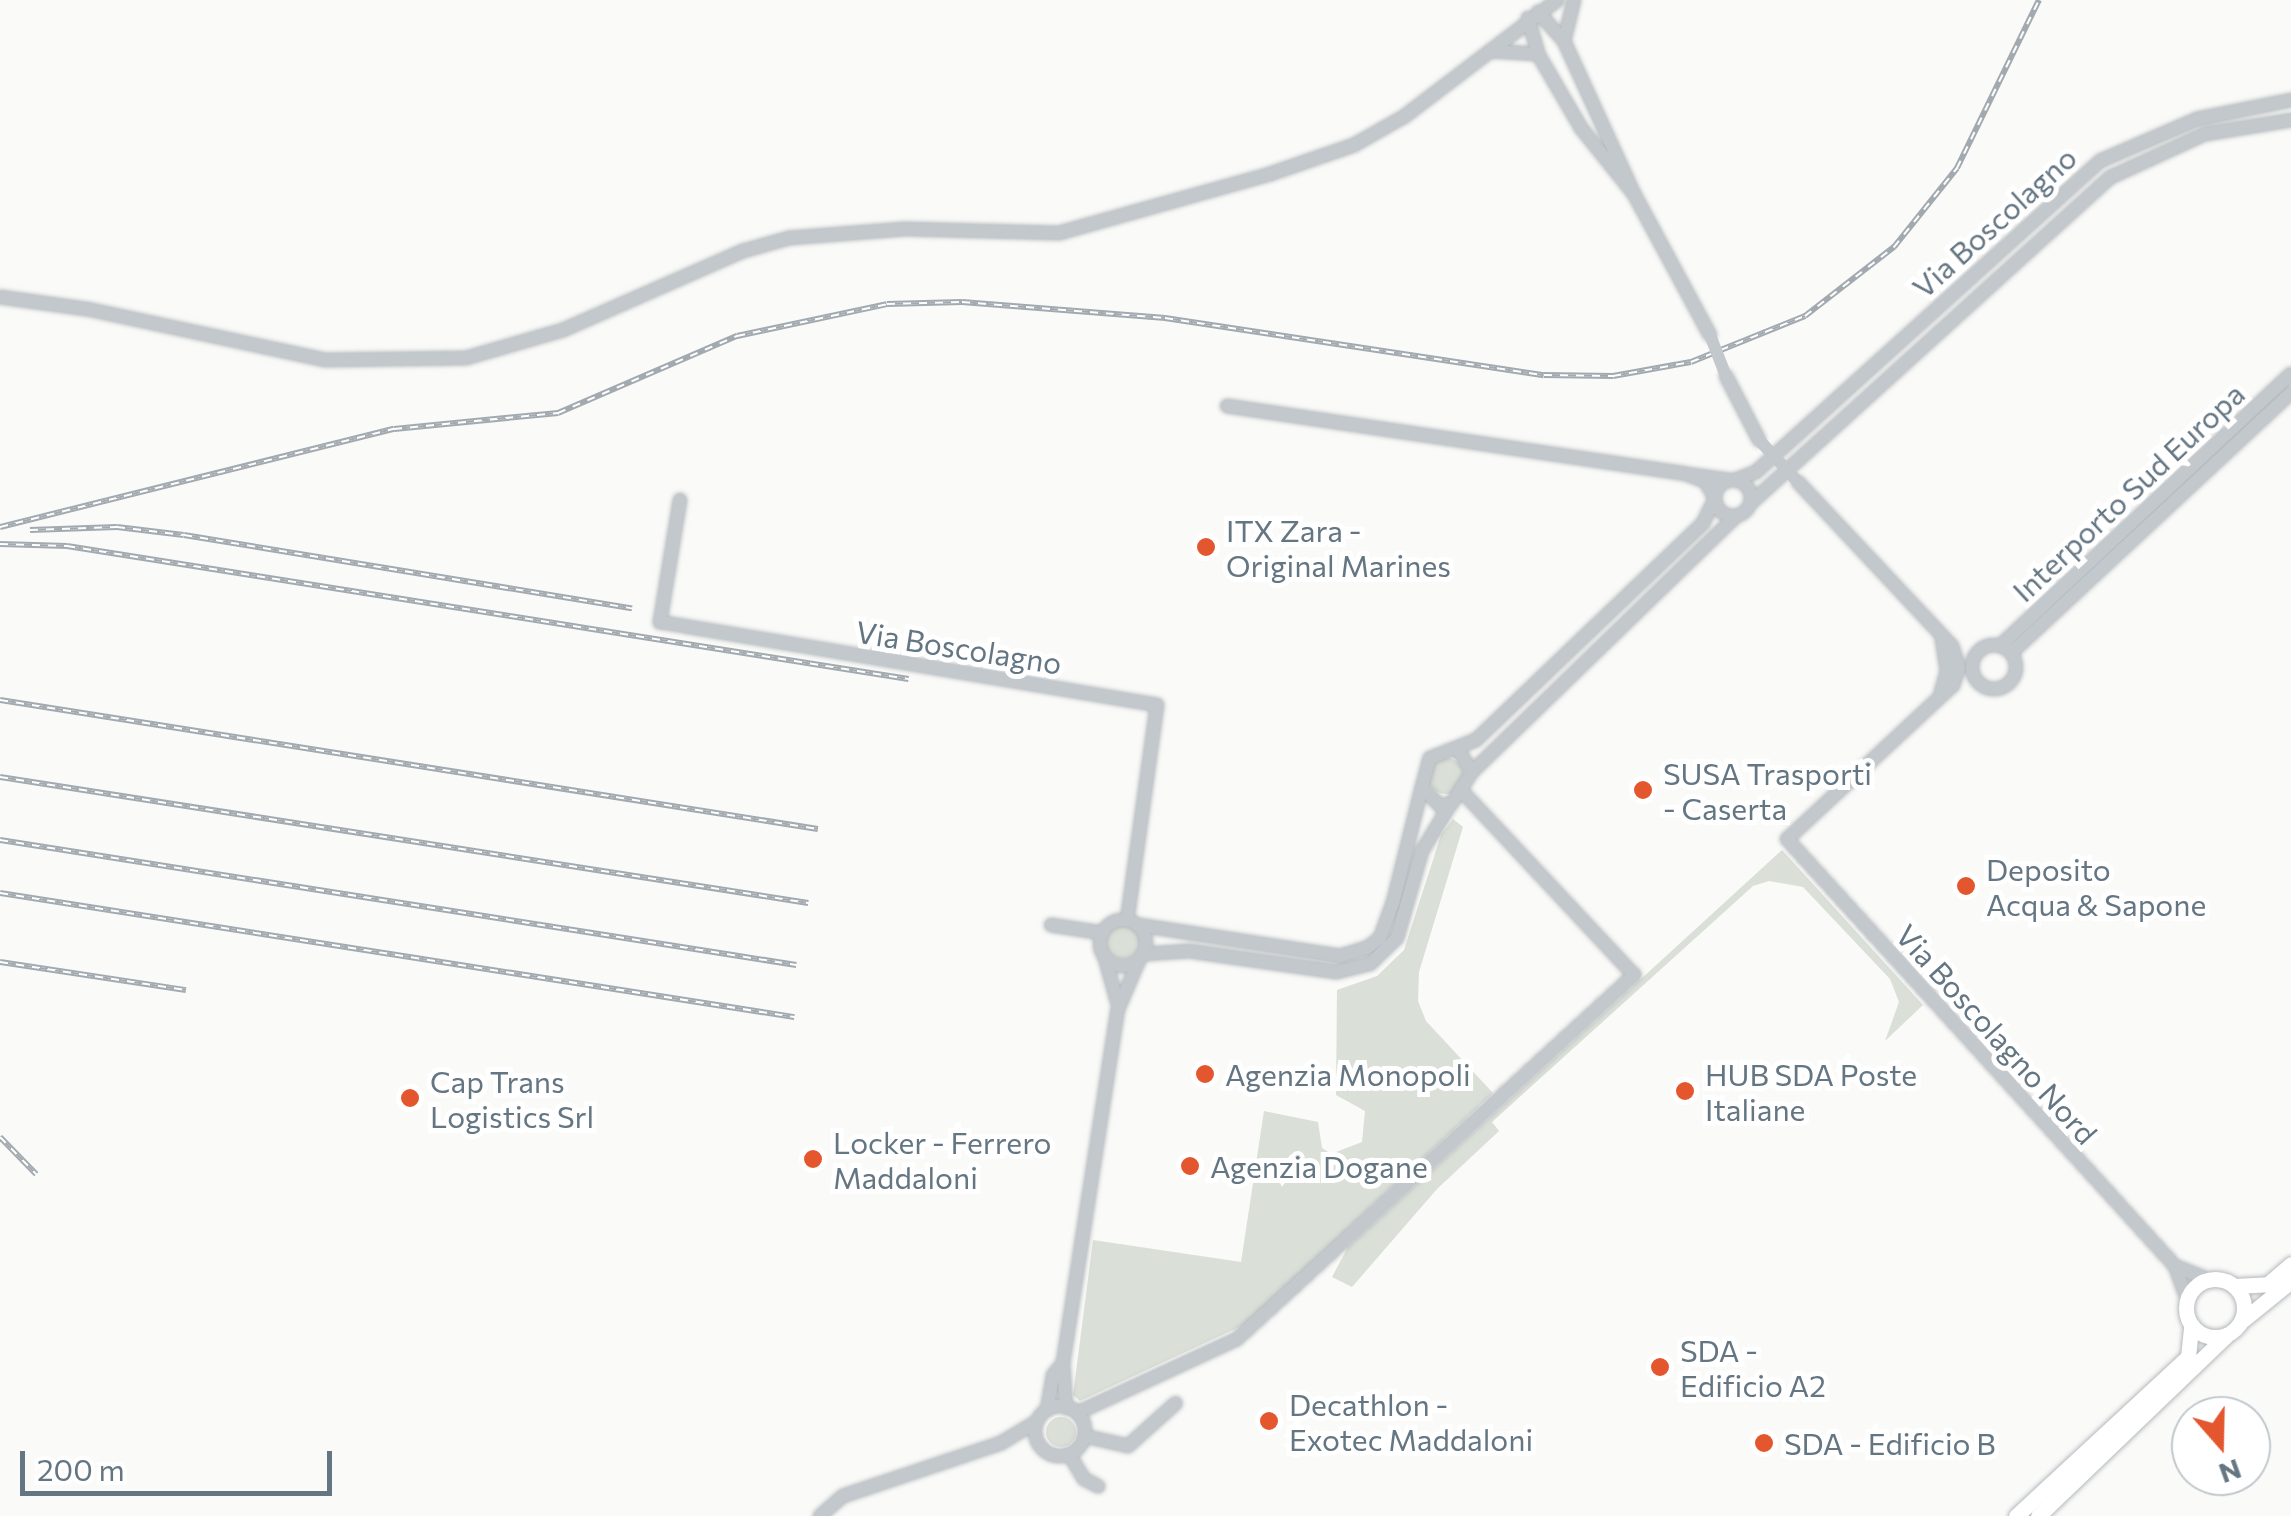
<!DOCTYPE html>
<style>
body{margin:0}
#map{position:relative;width:2291px;height:1516px;overflow:hidden;background:#fafaf8;font-family:Commissioner,sans-serif}
div>[style]{position:absolute}
[style*='--x']{left:calc(var(--x)*1px);top:calc(var(--y)*1px);width:calc(var(--w)*1px);rotate:calc(var(--a)*1deg)}
.green>*{inset:0;background:#dadfd7}
.round{border-radius:50%}
.roads{filter:drop-shadow(0 0 2px #b5babe) drop-shadow(0 0 2px #b5babe)}
.minor>*{height:12px;margin:-6px;padding:0 6px;transform-origin:6px;border-radius:6px;background:#c3c8cc}
.minor>.ring{margin:-6px;padding:0;box-sizing:content-box;background:none;border:12px solid #c3c8cc;border-radius:50%}
.major>*{height:15px;margin:-7.5px;padding:0 7.5px;transform-origin:7.5px;border-radius:7.5px;background:#fff}
.major>.ring{margin:-7.5px;padding:0;box-sizing:content-box;background:none;border:15px solid #fff;border-radius:50%}
.rail>*{height:6px;margin-top:-3px;transform-origin:0;background:repeating-linear-gradient(90deg,#fff 0 8px,#a2aab0 0 16px);box-sizing:border-box;border-block:2px solid #a2aab0}
.minor-bridge>*{height:12px;margin:-6px;padding:0 6px;transform-origin:6px;border-radius:6px;background:#c3c8cc}
.dots>*{width:28px;height:28px;translate:-50% -50%;box-sizing:border-box;border:5px solid #fff;border-radius:50%}
span{translate:-50% -50%;white-space:nowrap;text-align:center;line-height:1.15;-webkit-text-stroke:10px #fff;paint-order:stroke}
.street-label{font-size:30px;color:#657683}
.poi-label{font-size:30px;color:#657683}
.left{translate:0 -50%;text-align:left}
.north{position:absolute;left:2171px;top:1396px;width:100px;height:100px;box-sizing:border-box;background:#fff;border:2px solid #c1c8cd;border-radius:50%;rotate:160deg;font-size:28px;font-weight:700;line-height:40px;text-align:center;color:#657683}
.north::after{content:'';display:block;margin:auto;width:35px;height:45px;background:#e4572e;clip-path:polygon(50% 0,100% 100%,50% 72%,0 100%)}
.scale{position:absolute;left:20px;top:1451px;width:312px;height:45px;box-sizing:border-box;border:5px solid #657683;border-top:0;padding-left:12px;font-size:30px;line-height:35px;white-space:nowrap;color:#657683;-webkit-text-stroke:8px #fff;paint-order:stroke}
</style>
<div id="map">
<div class="green">
<i class="round" style="left:1428px;top:758px;width:36px;height:36px"></i>
<i style="clip-path:polygon(1453px 819px,1463px 827px,1419px 972px,1418px 1001px,1426px 1021px,1493px 1093px,1246px 1324px,1080px 1401px,1073px 1395px,1093px 1240px,1241px 1262px,1264px 1111px,1318px 1122px,1322px 1148px,1331px 1154px,1362px 1142px,1365px 1111px,1336px 1095px,1337px 990px,1377px 976px,1404px 950px,1441px 835px)"></i>
<i style="clip-path:polygon(1782px 850px,1923px 1005px,1885px 1041px,1899px 1002px,1890px 979px,1803px 887px,1769px 881px,1753px 886px,1492px 1122px,1499px 1131px,1437px 1189px,1352px 1287px,1332px 1277px,1348px 1247px)"></i>
<i class="round" style="left:1106px;top:925px;width:34px;height:34px"></i>
<i class="round" style="left:1046px;top:1417px;width:30px;height:30px"></i>
</div>
<div class="roads">
<div class="minor">
<i style="--x:1538;--y:12;--w:39;--a:48"></i>
<i style="--x:1528;--y:18;--w:37;--a:74"></i>
<i style="--x:1490;--y:51;--w:48;--a:3.6"></i>
<i style="--x:1538;--y:54;--w:86;--a:59.8"></i>
<i style="--x:1581;--y:128;--w:85;--a:51.2"></i>
<i style="--x:1634;--y:194;--w:168;--a:-114.6"></i>
<i style="--x:1564;--y:41;--w:42;--a:-76.3"></i>
<i style="--x:1634;--y:194;--w:160;--a:61.7"></i>
<i style="--x:0;--y:297;--w:88;--a:7.9"></i>
<i style="--x:87;--y:309;--w:242;--a:12.1"></i>
<i style="--x:324;--y:360;--w:142;--a:-0.8"></i>
<i style="--x:466;--y:358;--w:101;--a:-16.1"></i>
<i style="--x:563;--y:330;--w:197;--a:-23.7"></i>
<i style="--x:743;--y:251;--w:48;--a:-15.8"></i>
<i style="--x:789;--y:238;--w:116;--a:-4.4"></i>
<i style="--x:905;--y:229;--w:154;--a:1.5"></i>
<i style="--x:1059;--y:233;--w:219;--a:-15.6"></i>
<i style="--x:1270;--y:174;--w:89;--a:-19"></i>
<i style="--x:1354;--y:145;--w:59;--a:-29.6"></i>
<i style="--x:1405;--y:116;--w:191;--a:-37.3"></i>
<i style="--x:1726;--y:376;--w:72;--a:62.7"></i>
<i style="--x:1227;--y:406;--w:464;--a:8.4"></i>
<i class="ring" style="left:1715px;top:480px;width:24px;height:24px"></i>
<i style="--x:1735;--y:480;--w:22;--a:-21"></i>
<i style="--x:1756;--y:472;--w:464;--a:-42.1"></i>
<i style="--x:2100;--y:161;--w:106;--a:-23.4"></i>
<i style="--x:2197;--y:119;--w:96;--a:-11.4"></i>
<i style="--x:1798;--y:482;--w:225;--a:46.8"></i>
<i style="--x:1952;--y:646;--w:22;--a:72"></i>
<i style="--x:1959;--y:667;--w:19;--a:108"></i>
<i style="--x:1953;--y:685;--w:226;--a:137.1"></i>
<i style="--x:1787;--y:839;--w:577;--a:47.74"></i>
<i style="--x:2175;--y:1266;--w:35;--a:22"></i>
<i style="--x:680;--y:500;--w:124;--a:99.3"></i>
<i style="--x:660;--y:622;--w:504;--a:9.48"></i>
<i style="--x:1157;--y:705;--w:217;--a:97.9"></i>
<i style="--x:1751;--y:503;--w:486;--a:-42.2"></i>
<i style="--x:2111;--y:177;--w:103;--a:-24.6"></i>
<i style="--x:2205;--y:134;--w:87;--a:-9.2"></i>
<i class="ring" style="left:1972px;top:645px;width:32px;height:32px"></i>
<i style="--x:2000;--y:646;--w:398;--a:-43.1"></i>
<i style="--x:2011;--y:653;--w:382;--a:-42.9"></i>
<i style="--x:1941;--y:692;--w:22;--a:-74"></i>
<i style="--x:1947;--y:671;--w:33;--a:-99"></i>
<i style="--x:1457;--y:748;--w:28;--a:58"></i>
<i style="--x:1472;--y:772;--w:37;--a:123"></i>
<i style="--x:1452;--y:803;--w:12;--a:166"></i>
<i style="--x:1440;--y:806;--w:26;--a:-133"></i>
<i style="--x:1422;--y:787;--w:30;--a:-75"></i>
<i style="--x:1430;--y:758;--w:49;--a:-21.4"></i>
<i style="--x:1476;--y:740;--w:314;--a:-43.7"></i>
<i style="--x:1703;--y:523;--w:28;--a:-64"></i>
<i style="--x:1715;--y:498;--w:20;--a:-120"></i>
<i style="--x:1705;--y:481;--w:20;--a:-160"></i>
<i style="--x:1686;--y:474;--w:43;--a:7.9"></i>
<i style="--x:1472;--y:772;--w:368;--a:-44.1"></i>
<i class="ring" style="left:1100px;top:920px;width:34px;height:34px"></i>
<i style="--x:1051;--y:925;--w:52;--a:8.9"></i>
<i style="--x:1138;--y:925;--w:204;--a:8.7"></i>
<i style="--x:1340;--y:956;--w:28;--a:-17"></i>
<i style="--x:1367;--y:948;--w:16;--a:-38"></i>
<i style="--x:1380;--y:938;--w:37;--a:-70"></i>
<i style="--x:1393;--y:903;--w:120;--a:-76"></i>
<i style="--x:1144;--y:954;--w:45;--a:-3.8"></i>
<i style="--x:1189;--y:951;--w:149;--a:8.1"></i>
<i style="--x:1337;--y:972;--w:34;--a:-14"></i>
<i style="--x:1370;--y:964;--w:37;--a:-44"></i>
<i style="--x:1397;--y:938;--w:91;--a:-74"></i>
<i style="--x:1422;--y:851;--w:54;--a:-58.7"></i>
<i style="--x:1105;--y:958;--w:45;--a:74.4"></i>
<i style="--x:2175;--y:1266;--w:35;--a:70"></i>
<i class="ring" style="left:1035px;top:1406px;width:38px;height:38px"></i>
<i style="--x:1066;--y:1408;--w:45;--a:-93.8"></i>
<i style="--x:1063;--y:1363;--w:358;--a:-81.2"></i>
<i style="--x:1118;--y:1009;--w:53;--a:-66.8"></i>
<i style="--x:1047;--y:1410;--w:36;--a:-80"></i>
<i style="--x:1053;--y:1375;--w:16;--a:-50"></i>
<i style="--x:1077;--y:1413;--w:176;--a:-24.8"></i>
<i style="--x:1237;--y:1339;--w:539;--a:-42.52"></i>
<i style="--x:1634;--y:975;--w:252;--a:-133.1"></i>
<i style="--x:1084;--y:1436;--w:45;--a:12.8"></i>
<i style="--x:1128;--y:1446;--w:64;--a:-41.9"></i>
<i style="--x:1069;--y:1454;--w:29;--a:59"></i>
<i style="--x:1084;--y:1479;--w:16;--a:27"></i>
<i style="--x:820;--y:1516;--w:30;--a:-41"></i>
<i style="--x:843;--y:1496;--w:167;--a:-18.5"></i>
<i style="--x:1001;--y:1443;--w:41;--a:-31"></i>
</div>
<div class="major">
<i class="ring" style="left:2186px;top:1279px;width:43px;height:43px"></i>
<i style="--x:2235;--y:1286;--w:33;--a:-3"></i>
<i style="--x:2268;--y:1284;--w:30;--a:-41"></i>
<i style="--x:2243;--y:1320;--w:62;--a:-39.1"></i>
<i style="--x:2016;--y:1516;--w:234;--a:-42.8"></i>
<i style="--x:2188;--y:1357;--w:31;--a:-84"></i>
<i style="--x:2038;--y:1516;--w:260;--a:-43.8"></i>
</div>
</div>
<div class="rail">
<i style="--x:0;--y:527;--w:406;--a:-14"></i>
<i style="--x:394;--y:429;--w:165;--a:-5.6"></i>
<i style="--x:558;--y:413;--w:195;--a:-23.3"></i>
<i style="--x:737;--y:336;--w:153;--a:-12"></i>
<i style="--x:887;--y:304;--w:75;--a:-1.5"></i>
<i style="--x:962;--y:302;--w:204;--a:4.5"></i>
<i style="--x:1165;--y:318;--w:383;--a:8.6"></i>
<i style="--x:1544;--y:375;--w:69;--a:0.8"></i>
<i style="--x:1613;--y:376;--w:79;--a:-10.2"></i>
<i style="--x:1691;--y:362;--w:123;--a:-22"></i>
<i style="--x:1805;--y:316;--w:113;--a:-37.8"></i>
<i style="--x:1894;--y:247;--w:101;--a:-51.4"></i>
<i style="--x:1957;--y:168;--w:187;--a:-64"></i>
<i style="--x:30;--y:530;--w:87;--a:-2"></i>
<i style="--x:117;--y:527;--w:67;--a:6.8"></i>
<i style="--x:184;--y:535;--w:454;--a:9.3"></i>
<i style="--x:0;--y:544;--w:67;--a:1.7"></i>
<i style="--x:67;--y:546;--w:852;--a:8.98"></i>
<i style="--x:0;--y:700;--w:828;--a:8.96"></i>
<i style="--x:0;--y:777;--w:818;--a:8.86"></i>
<i style="--x:0;--y:840;--w:806;--a:8.92"></i>
<i style="--x:0;--y:893;--w:804;--a:8.88"></i>
<i style="--x:0;--y:962;--w:188;--a:8.6"></i>
<i style="--x:0;--y:1137;--w:52;--a:45.8"></i>
</div>
<div class="minor-bridge">
<i style="--x:1710;--y:335;--w:44;--a:68.7"></i>
<i style="--x:1759;--y:440;--w:57;--a:47.1"></i>
</div>
<div class="dots">
<i style="left:1206px;top:547px;background:#e4572e"></i>
<i style="left:1643px;top:790px;background:#e4572e"></i>
<i style="left:1966px;top:886px;background:#e4572e"></i>
<i style="left:1205px;top:1074px;background:#e4572e"></i>
<i style="left:1685px;top:1091px;background:#e4572e"></i>
<i style="left:410px;top:1098px;background:#e4572e"></i>
<i style="left:813px;top:1159px;background:#e4572e"></i>
<i style="left:1190px;top:1166px;background:#e4572e"></i>
<i style="left:1660px;top:1367px;background:#e4572e"></i>
<i style="left:1269px;top:1421px;background:#e4572e"></i>
<i style="left:1764px;top:1443px;background:#e4572e"></i>
</div>
<div class="street-label">
<span style="left:1994px;top:222px;rotate:-42deg">Via Boscolagno</span>
<span style="left:2128px;top:492px;rotate:-43deg">Interporto Sud Europa</span>
<span style="left:959px;top:647px;rotate:9deg">Via Boscolagno</span>
<span style="left:1997px;top:1034px;rotate:48deg">Via Boscolagno Nord</span>
</div>
<div class="poi-label">
<span class="left" style="left:1226px;top:547px">ITX Zara -<br>Original Marines</span>
<span class="left" style="left:1663px;top:790px">SUSA Trasporti<br>- Caserta</span>
<span class="left" style="left:1986px;top:886px">Deposito<br>Acqua &amp; Sapone</span>
<span class="left" style="left:1225px;top:1074px">Agenzia Monopoli</span>
<span class="left" style="left:1705px;top:1091px">HUB SDA Poste<br>Italiane</span>
<span class="left" style="left:430px;top:1098px">Cap Trans<br>Logistics Srl</span>
<span class="left" style="left:833px;top:1159px">Locker - Ferrero<br>Maddaloni</span>
<span class="left" style="left:1210px;top:1166px">Agenzia Dogane</span>
<span class="left" style="left:1680px;top:1367px">SDA -<br>Edificio A2</span>
<span class="left" style="left:1289px;top:1421px">Decathlon -<br>Exotec Maddaloni</span>
<span class="left" style="left:1784px;top:1443px">SDA - Edificio B</span>
</div>
<div class="north">N</div>
<div class="scale">200 m</div>
</div>
